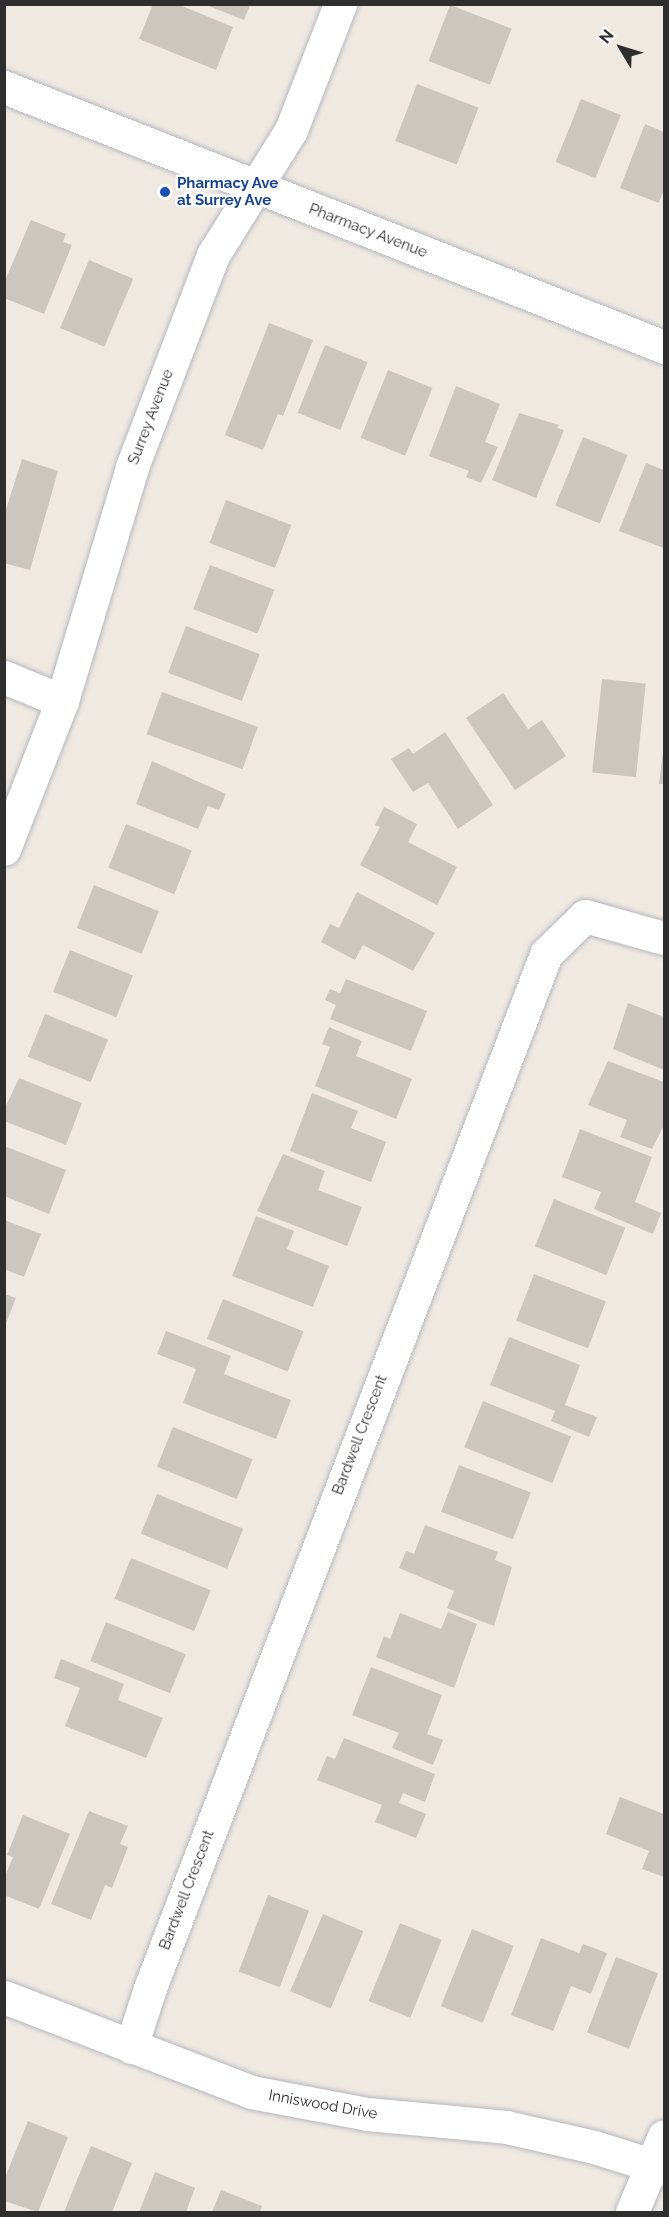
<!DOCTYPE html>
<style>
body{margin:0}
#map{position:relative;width:669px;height:2217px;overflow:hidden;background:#efe9e1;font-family:Raleway,sans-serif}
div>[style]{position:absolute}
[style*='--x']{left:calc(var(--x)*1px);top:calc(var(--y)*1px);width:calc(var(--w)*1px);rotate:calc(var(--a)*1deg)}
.building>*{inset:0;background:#cbc7bf;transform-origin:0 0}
.roads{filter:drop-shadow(0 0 2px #b4b7c1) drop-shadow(0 0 2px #b4b7c1)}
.street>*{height:33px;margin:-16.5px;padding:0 16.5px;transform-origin:16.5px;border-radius:16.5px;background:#fff}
.secondary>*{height:33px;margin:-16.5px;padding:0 16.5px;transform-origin:16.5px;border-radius:16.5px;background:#fff}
.dots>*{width:16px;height:16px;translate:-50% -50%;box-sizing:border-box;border:3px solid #fff;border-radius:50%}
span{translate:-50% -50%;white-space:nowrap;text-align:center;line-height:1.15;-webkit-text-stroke:4.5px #fff;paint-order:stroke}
.transit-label{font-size:15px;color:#164399;font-weight:700}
.left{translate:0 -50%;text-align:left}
.street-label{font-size:15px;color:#2e2e2e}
.frame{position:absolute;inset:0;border:6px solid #2e2e2e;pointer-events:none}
.north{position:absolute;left:591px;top:18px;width:60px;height:60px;-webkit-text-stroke:4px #fff;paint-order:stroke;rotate:308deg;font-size:16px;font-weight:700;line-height:24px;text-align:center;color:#2e2e2e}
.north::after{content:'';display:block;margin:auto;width:21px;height:27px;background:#2e2e2e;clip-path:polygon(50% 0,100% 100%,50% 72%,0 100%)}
</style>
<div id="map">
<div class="building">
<i style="clip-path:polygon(153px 4px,177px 4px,233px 27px,216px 70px,139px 39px)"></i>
<i style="clip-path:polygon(206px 5px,250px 5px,244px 20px)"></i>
<i style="left:450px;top:5px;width:66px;height:60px;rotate:21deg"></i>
<i style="left:417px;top:84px;width:66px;height:61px;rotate:21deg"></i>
<i style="left:581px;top:99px;width:43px;height:68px;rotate:22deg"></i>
<i style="clip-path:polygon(645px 124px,664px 132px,664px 189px,659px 203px,620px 188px)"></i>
<i style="clip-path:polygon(31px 220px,66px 234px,63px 242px,72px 245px,44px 314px,4px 298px,4px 283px)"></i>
<i style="left:89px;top:260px;width:48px;height:74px;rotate:23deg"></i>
<i style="clip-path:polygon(269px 323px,313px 340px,283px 416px,278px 414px,263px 450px,225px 435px)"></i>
<i style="left:325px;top:345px;width:46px;height:73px;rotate:22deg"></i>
<i style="left:388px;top:370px;width:48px;height:73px;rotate:22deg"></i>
<i style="clip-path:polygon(456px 386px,500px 404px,485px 442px,498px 447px,481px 483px,466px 477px,469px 471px,429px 456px)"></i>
<i style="clip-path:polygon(519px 413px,559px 425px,557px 428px,564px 430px,536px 498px,492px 480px)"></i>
<i style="left:583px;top:437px;width:48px;height:74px;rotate:22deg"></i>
<i style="clip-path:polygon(22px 459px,58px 471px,30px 570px,4px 563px,4px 516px)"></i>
<i style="clip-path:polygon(646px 463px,664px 470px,664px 548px,619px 531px)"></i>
<i style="left:226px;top:500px;width:70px;height:46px;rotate:21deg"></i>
<i style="left:210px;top:565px;width:69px;height:47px;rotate:21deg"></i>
<i style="left:186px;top:626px;width:79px;height:50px;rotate:21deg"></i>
<i style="left:602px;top:679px;width:44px;height:94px;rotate:6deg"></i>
<i style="left:162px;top:692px;width:102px;height:45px;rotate:20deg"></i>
<i style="clip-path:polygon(503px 693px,528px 729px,542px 720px,566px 756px,515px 790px,466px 718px)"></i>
<i style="clip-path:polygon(445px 732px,493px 805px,458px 829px,428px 783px,413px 792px,391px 759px,409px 748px,413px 754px)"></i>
<i style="clip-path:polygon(663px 752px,664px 752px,664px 784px,659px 784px)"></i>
<i style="clip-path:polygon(152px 761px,226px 794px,219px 810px,208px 806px,198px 829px,136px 804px)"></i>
<i style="clip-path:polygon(384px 807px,417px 824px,408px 842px,457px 867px,437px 905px,360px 865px,380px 827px,375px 825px)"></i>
<i style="left:126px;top:824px;width:71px;height:47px;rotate:22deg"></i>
<i style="left:94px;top:885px;width:70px;height:46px;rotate:22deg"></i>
<i style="clip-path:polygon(357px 892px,435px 933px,413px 971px,363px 945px,355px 960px,321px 942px,330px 924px,339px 928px)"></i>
<i style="left:70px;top:950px;width:68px;height:45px;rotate:22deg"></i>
<i style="clip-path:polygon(346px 979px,427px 1011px,411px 1051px,330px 1019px,336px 1005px,325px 1000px,330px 989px,340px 993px)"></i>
<i style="clip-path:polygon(628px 1003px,664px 1017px,664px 1070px,613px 1049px)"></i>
<i style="left:45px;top:1014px;width:68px;height:46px;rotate:22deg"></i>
<i style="clip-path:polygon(329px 1027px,362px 1041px,356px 1056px,412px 1079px,396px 1119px,315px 1086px,330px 1047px,322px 1044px)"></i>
<i style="clip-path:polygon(608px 1061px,664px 1082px,664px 1125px,652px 1149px,620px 1137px,627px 1120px,588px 1105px)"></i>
<i style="clip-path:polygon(19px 1078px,82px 1103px,66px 1145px,4px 1121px,4px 1110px)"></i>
<i style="clip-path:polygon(312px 1093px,358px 1111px,351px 1128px,386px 1142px,371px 1182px,290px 1151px)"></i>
<i style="clip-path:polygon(580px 1129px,652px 1157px,635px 1202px,661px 1213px,653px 1234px,594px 1209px,601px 1192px,562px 1177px)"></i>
<i style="clip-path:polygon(4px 1146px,66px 1170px,49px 1214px,4px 1196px)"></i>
<i style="clip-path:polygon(283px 1154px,325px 1171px,318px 1190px,362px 1207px,347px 1246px,257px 1211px)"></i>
<i style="left:554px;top:1199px;width:77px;height:51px;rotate:22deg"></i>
<i style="clip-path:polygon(256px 1216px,294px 1231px,287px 1249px,329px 1266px,313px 1307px,232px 1276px)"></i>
<i style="clip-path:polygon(4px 1220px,41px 1234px,24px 1277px,4px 1269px)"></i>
<i style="left:534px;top:1274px;width:77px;height:50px;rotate:21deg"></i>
<i style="clip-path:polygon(4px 1294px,16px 1298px,5px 1326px,4px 1326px)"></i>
<i style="left:223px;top:1299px;width:87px;height:43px;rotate:22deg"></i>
<i style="clip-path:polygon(166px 1331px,231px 1356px,224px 1374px,291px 1400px,276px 1439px,183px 1403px,196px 1369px,157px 1354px)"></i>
<i style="clip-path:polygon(509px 1337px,580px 1365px,565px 1405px,597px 1417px,589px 1437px,551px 1421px,555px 1411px,490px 1385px)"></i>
<i style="left:483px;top:1401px;width:95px;height:50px;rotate:22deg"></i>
<i style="left:173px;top:1427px;width:86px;height:43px;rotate:22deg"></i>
<i style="left:459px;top:1465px;width:77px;height:50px;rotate:21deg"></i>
<i style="left:157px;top:1494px;width:93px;height:43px;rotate:22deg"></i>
<i style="clip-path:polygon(425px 1525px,498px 1552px,495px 1560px,512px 1567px,494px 1626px,447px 1608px,454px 1591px,399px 1568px,406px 1551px,414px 1554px)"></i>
<i style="left:131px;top:1558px;width:86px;height:44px;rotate:22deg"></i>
<i style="clip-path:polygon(448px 1612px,477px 1624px,454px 1688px,376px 1657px,384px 1636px,390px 1639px,400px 1613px,441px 1629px)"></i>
<i style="left:106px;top:1622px;width:86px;height:42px;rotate:22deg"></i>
<i style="clip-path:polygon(61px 1659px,124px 1684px,118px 1700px,163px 1718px,146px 1758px,65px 1726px,80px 1688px,54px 1678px)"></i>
<i style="clip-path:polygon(371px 1667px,442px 1695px,427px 1734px,443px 1740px,433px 1765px,392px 1748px,399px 1733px,352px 1715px)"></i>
<i style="clip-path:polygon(344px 1738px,435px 1774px,425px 1802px,403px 1793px,399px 1803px,426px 1814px,416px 1838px,375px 1822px,382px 1805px,317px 1780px,327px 1756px,335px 1759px)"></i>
<i style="clip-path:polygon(620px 1797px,664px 1814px,664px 1877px,642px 1869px,649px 1851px,606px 1834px)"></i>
<i style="clip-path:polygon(89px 1811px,128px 1826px,120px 1844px,128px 1847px,112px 1888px,105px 1885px,91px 1920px,51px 1904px)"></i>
<i style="clip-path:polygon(23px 1815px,70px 1834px,39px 1909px,4px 1895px,4px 1879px,13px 1857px,7px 1855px)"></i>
<i style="left:268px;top:1895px;width:44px;height:82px;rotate:21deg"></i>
<i style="left:323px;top:1914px;width:44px;height:84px;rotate:23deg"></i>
<i style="left:400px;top:1923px;width:45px;height:84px;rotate:22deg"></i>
<i style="left:472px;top:1929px;width:45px;height:83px;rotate:22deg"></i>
<i style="clip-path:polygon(541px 1938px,579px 1953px,583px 1944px,607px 1953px,591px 1994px,571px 1986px,553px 2031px,511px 2015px)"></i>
<i style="left:616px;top:1957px;width:45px;height:81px;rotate:21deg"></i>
<i style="clip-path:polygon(28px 2121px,68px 2137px,38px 2212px,4px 2201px,4px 2180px)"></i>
<i style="clip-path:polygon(91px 2146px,132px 2163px,112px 2212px,64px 2212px)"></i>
<i style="clip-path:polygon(155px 2172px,195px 2188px,186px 2212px,139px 2212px)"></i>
<i style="clip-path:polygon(221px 2190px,262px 2206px,260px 2212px,212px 2212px)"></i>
</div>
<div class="roads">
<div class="street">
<i style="--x:4;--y:677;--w:63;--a:22.5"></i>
<i style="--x:4;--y:849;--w:159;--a:-68.6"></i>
<i style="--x:62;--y:701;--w:244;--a:-73.3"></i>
<i style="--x:132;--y:467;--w:227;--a:-69.1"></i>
<i style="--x:213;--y:255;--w:147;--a:-58"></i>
<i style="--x:291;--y:130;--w:135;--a:-68.7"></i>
<i style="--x:4;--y:1997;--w:265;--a:21"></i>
<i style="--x:251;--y:2092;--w:118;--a:10.7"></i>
<i style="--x:367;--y:2114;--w:140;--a:5.3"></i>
<i style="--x:506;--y:2127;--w:90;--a:12.8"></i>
<i style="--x:594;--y:2147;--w:73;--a:17.4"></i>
<i style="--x:131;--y:2047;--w:62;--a:-72.1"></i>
<i style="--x:150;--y:1988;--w:1107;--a:-69.04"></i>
<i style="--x:546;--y:954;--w:54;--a:-44.3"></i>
<i style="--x:585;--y:916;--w:82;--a:15.6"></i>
<i style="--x:632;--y:2212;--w:82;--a:-67.2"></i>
</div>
<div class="secondary">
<i style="--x:4;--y:87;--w:709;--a:21.5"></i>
</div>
</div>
<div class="dots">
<i style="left:165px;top:192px;background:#1a4fb4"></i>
</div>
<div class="transit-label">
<span class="left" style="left:177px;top:192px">Pharmacy Ave<br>at Surrey Ave</span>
</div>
<div class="street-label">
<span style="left:368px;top:231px;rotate:21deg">Pharmacy Avenue</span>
<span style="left:151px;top:417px;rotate:-69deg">Surrey Avenue</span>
<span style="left:360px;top:1435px;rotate:-69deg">Bardwell Crescent</span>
<span style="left:187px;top:1890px;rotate:-69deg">Bardwell Crescent</span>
<span style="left:323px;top:2105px;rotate:10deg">Inniswood Drive</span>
</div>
<div class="frame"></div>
<div class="north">N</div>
</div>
